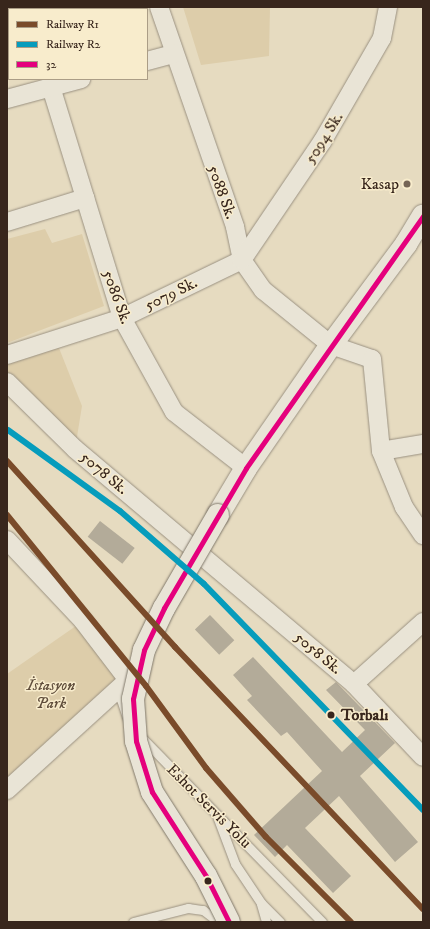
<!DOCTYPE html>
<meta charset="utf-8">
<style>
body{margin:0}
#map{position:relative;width:430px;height:929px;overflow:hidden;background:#e6dbc0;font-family:"IM FELL DW Pica",serif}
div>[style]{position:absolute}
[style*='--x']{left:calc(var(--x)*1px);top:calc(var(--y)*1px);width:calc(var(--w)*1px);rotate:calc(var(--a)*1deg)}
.green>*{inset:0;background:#ddcdaa}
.building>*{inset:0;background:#b3ab99;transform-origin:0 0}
.roads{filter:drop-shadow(0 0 1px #9a9181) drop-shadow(0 0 1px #9a9181)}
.service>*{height:9px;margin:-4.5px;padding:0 4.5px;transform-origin:4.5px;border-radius:4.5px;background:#e9e4d6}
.minor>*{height:18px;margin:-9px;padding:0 9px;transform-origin:9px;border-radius:9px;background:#e9e4d6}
.secondary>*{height:22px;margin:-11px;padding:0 11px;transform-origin:11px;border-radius:11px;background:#e9e4d6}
.rail>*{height:3px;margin-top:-1.5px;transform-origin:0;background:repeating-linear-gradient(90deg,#aaa499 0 7px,transparent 0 14px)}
.bridges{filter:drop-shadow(0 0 1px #81796b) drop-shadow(0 0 1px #81796b)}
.secondary-bridge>*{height:22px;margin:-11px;padding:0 11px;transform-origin:11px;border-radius:11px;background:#e9e4d6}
.bus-1>*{height:5px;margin:-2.5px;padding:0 2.5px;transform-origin:2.5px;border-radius:2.5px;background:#e5007d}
.rail-1>*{height:6px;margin:-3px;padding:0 3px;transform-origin:3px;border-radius:3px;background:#7a4b2a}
.rail-2>*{height:6px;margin:-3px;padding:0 3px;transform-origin:3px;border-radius:3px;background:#069cbc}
.dots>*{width:11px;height:11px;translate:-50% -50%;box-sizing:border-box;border:2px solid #f8eccc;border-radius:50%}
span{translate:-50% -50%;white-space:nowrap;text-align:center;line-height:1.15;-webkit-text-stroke:3px #f8eccc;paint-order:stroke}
.street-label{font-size:16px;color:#38261c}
.poi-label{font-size:16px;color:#38261c}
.right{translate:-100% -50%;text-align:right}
.park-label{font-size:16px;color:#5f4d3b;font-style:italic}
.stop-label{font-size:16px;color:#38261c;font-weight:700}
.left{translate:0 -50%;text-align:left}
.frame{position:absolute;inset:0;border:8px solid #38261c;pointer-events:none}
.legend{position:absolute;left:8px;top:8px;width:140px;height:72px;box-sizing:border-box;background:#f8eccc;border:1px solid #ab9d86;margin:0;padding:5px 7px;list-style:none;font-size:12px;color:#38261c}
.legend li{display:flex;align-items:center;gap:8px;height:20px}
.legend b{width:20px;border:1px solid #ab9d86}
</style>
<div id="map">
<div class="green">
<i style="clip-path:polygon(183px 7px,366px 7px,270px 7px,269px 56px,201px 65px)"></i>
<i style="clip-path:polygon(45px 229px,52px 243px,82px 234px,104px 306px,7px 343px,7px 239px)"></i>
<i style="clip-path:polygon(55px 338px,82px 406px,75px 449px,7px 382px,7px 355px)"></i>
<i style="clip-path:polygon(83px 621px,128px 680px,7px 790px,7px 674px)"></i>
</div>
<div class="building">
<i style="left:100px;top:521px;width:44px;height:20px;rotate:38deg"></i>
<i style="left:210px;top:615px;width:35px;height:21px;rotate:46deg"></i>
<i style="clip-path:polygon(253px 657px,342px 752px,365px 730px,326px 690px,336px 682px,395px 743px,360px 776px,418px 842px,395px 862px,339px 796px,305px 828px,351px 876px,333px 893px,287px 845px,275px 857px,254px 835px,322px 771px,287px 732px,281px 736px,247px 700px,252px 696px,233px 675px)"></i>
</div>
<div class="roads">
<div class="service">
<i style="--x:125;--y:688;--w:12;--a:110"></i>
<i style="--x:121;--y:699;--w:19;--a:72"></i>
<i style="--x:141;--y:737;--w:259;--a:45.6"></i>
<i style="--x:217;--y:816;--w:51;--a:69.4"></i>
<i style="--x:235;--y:864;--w:47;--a:56.3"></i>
<i style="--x:261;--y:903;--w:27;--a:45"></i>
<i style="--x:261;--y:904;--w:19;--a:74"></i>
<i style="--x:133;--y:922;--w:57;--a:-14.3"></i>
<i style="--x:188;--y:908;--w:15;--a:8"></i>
<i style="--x:203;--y:910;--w:20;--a:37"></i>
</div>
<div class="minor">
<i style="--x:159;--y:7;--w:233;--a:70.9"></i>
<i style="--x:235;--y:227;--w:34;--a:78"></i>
<i style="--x:242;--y:260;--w:37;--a:55"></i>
<i style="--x:263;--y:290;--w:87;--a:39"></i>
<i style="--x:331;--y:345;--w:43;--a:18.9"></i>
<i style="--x:372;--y:359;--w:92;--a:84.4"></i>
<i style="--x:381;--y:451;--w:61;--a:67.7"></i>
<i style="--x:404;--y:507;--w:34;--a:56"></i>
<i style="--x:147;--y:61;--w:28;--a:-15"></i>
<i style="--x:51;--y:87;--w:242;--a:72.9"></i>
<i style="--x:122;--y:318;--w:107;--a:61"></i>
<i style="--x:174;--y:412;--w:91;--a:37.9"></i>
<i style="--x:7;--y:99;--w:77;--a:-15.1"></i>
<i style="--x:7;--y:222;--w:82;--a:-17.1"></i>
<i style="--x:7;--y:355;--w:121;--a:-17.8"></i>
<i style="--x:122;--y:318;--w:133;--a:-25.8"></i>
<i style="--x:242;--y:260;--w:143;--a:-55.9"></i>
<i style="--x:322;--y:142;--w:120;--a:-60"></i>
<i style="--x:382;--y:38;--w:32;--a:-79"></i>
<i style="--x:7;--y:382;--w:95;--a:44.6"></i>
<i style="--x:75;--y:449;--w:365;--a:40.1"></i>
<i style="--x:354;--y:684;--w:100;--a:46.6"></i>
<i style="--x:381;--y:451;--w:43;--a:-9.5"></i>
<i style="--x:7;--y:540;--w:111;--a:46.8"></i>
<i style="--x:83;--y:621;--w:74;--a:52.7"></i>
<i style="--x:128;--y:680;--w:164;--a:137.7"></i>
<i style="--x:354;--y:684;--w:93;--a:-41.9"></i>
</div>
<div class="secondary">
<i style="--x:218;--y:515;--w:55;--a:-59.2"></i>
<i style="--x:246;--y:468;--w:150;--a:-55.4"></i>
<i style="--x:331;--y:345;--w:126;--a:-53.4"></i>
<i style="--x:406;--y:244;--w:33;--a:-59"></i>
</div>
</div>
<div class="rail">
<i style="--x:7;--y:461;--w:251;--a:47.9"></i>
<i style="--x:175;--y:647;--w:361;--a:46.6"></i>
</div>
<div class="bridges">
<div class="secondary-bridge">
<i style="--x:218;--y:515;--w:108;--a:120.1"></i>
<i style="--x:164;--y:608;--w:47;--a:115.5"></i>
<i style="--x:144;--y:650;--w:50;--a:102.7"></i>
<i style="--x:133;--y:699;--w:42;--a:85.9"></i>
<i style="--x:136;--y:741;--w:53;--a:72.6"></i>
<i style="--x:152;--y:792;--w:100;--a:57.3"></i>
<i style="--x:206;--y:876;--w:51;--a:63.4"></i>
</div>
</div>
<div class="bus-1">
<i style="--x:229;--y:922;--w:51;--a:-116.6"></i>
<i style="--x:206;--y:876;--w:100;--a:-122.7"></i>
<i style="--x:152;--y:792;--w:53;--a:-107.4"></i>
<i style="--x:136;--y:741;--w:42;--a:-94.1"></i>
<i style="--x:133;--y:699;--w:50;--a:-77.3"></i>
<i style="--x:144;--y:650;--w:47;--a:-64.5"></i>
<i style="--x:164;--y:608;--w:162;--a:-59.6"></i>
<i style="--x:246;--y:468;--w:308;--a:-54.9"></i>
</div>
<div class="rail-1">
<i style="--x:7;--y:461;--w:251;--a:47.9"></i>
<i style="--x:175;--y:647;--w:361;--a:46.6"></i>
<i style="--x:7;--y:515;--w:220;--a:50.9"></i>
<i style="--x:146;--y:686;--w:102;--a:53.8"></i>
<i style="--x:206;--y:768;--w:91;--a:49"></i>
<i style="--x:266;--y:837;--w:120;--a:45"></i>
</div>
<div class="rail-2">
<i style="--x:8;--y:430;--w:138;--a:35.9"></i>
<i style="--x:120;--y:511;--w:111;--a:41"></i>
<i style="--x:204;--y:584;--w:315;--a:45.9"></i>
</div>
<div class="dots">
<i style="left:407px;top:184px;background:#756555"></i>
<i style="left:331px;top:715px;background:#38261c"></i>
<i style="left:208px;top:881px;background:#38261c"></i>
</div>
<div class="street-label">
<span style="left:324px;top:138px;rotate:-58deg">5094 Sk.</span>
<span style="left:222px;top:192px;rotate:70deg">5088 Sk.</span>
<span style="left:171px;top:294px;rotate:-26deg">5079 Sk.</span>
<span style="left:117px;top:297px;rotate:70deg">5086 Sk.</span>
<span style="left:104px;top:473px;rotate:40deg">5078 Sk.</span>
<span style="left:318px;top:653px;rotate:40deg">5058 Sk.</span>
<span style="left:209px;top:806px;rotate:45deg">Eshot Servis Yolu</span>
</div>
<div class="poi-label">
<span class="right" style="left:399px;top:184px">Kasap</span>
</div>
<div class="park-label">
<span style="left:51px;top:694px">İstasyon<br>Park</span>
</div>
<div class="stop-label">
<span class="left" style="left:341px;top:715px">Torbalı</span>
</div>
<div class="frame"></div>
<ul class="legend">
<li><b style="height:5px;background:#7a4b2a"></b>Railway R1</li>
<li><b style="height:5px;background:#069cbc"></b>Railway R2</li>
<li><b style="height:5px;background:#e5007d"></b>32</li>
</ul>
</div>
